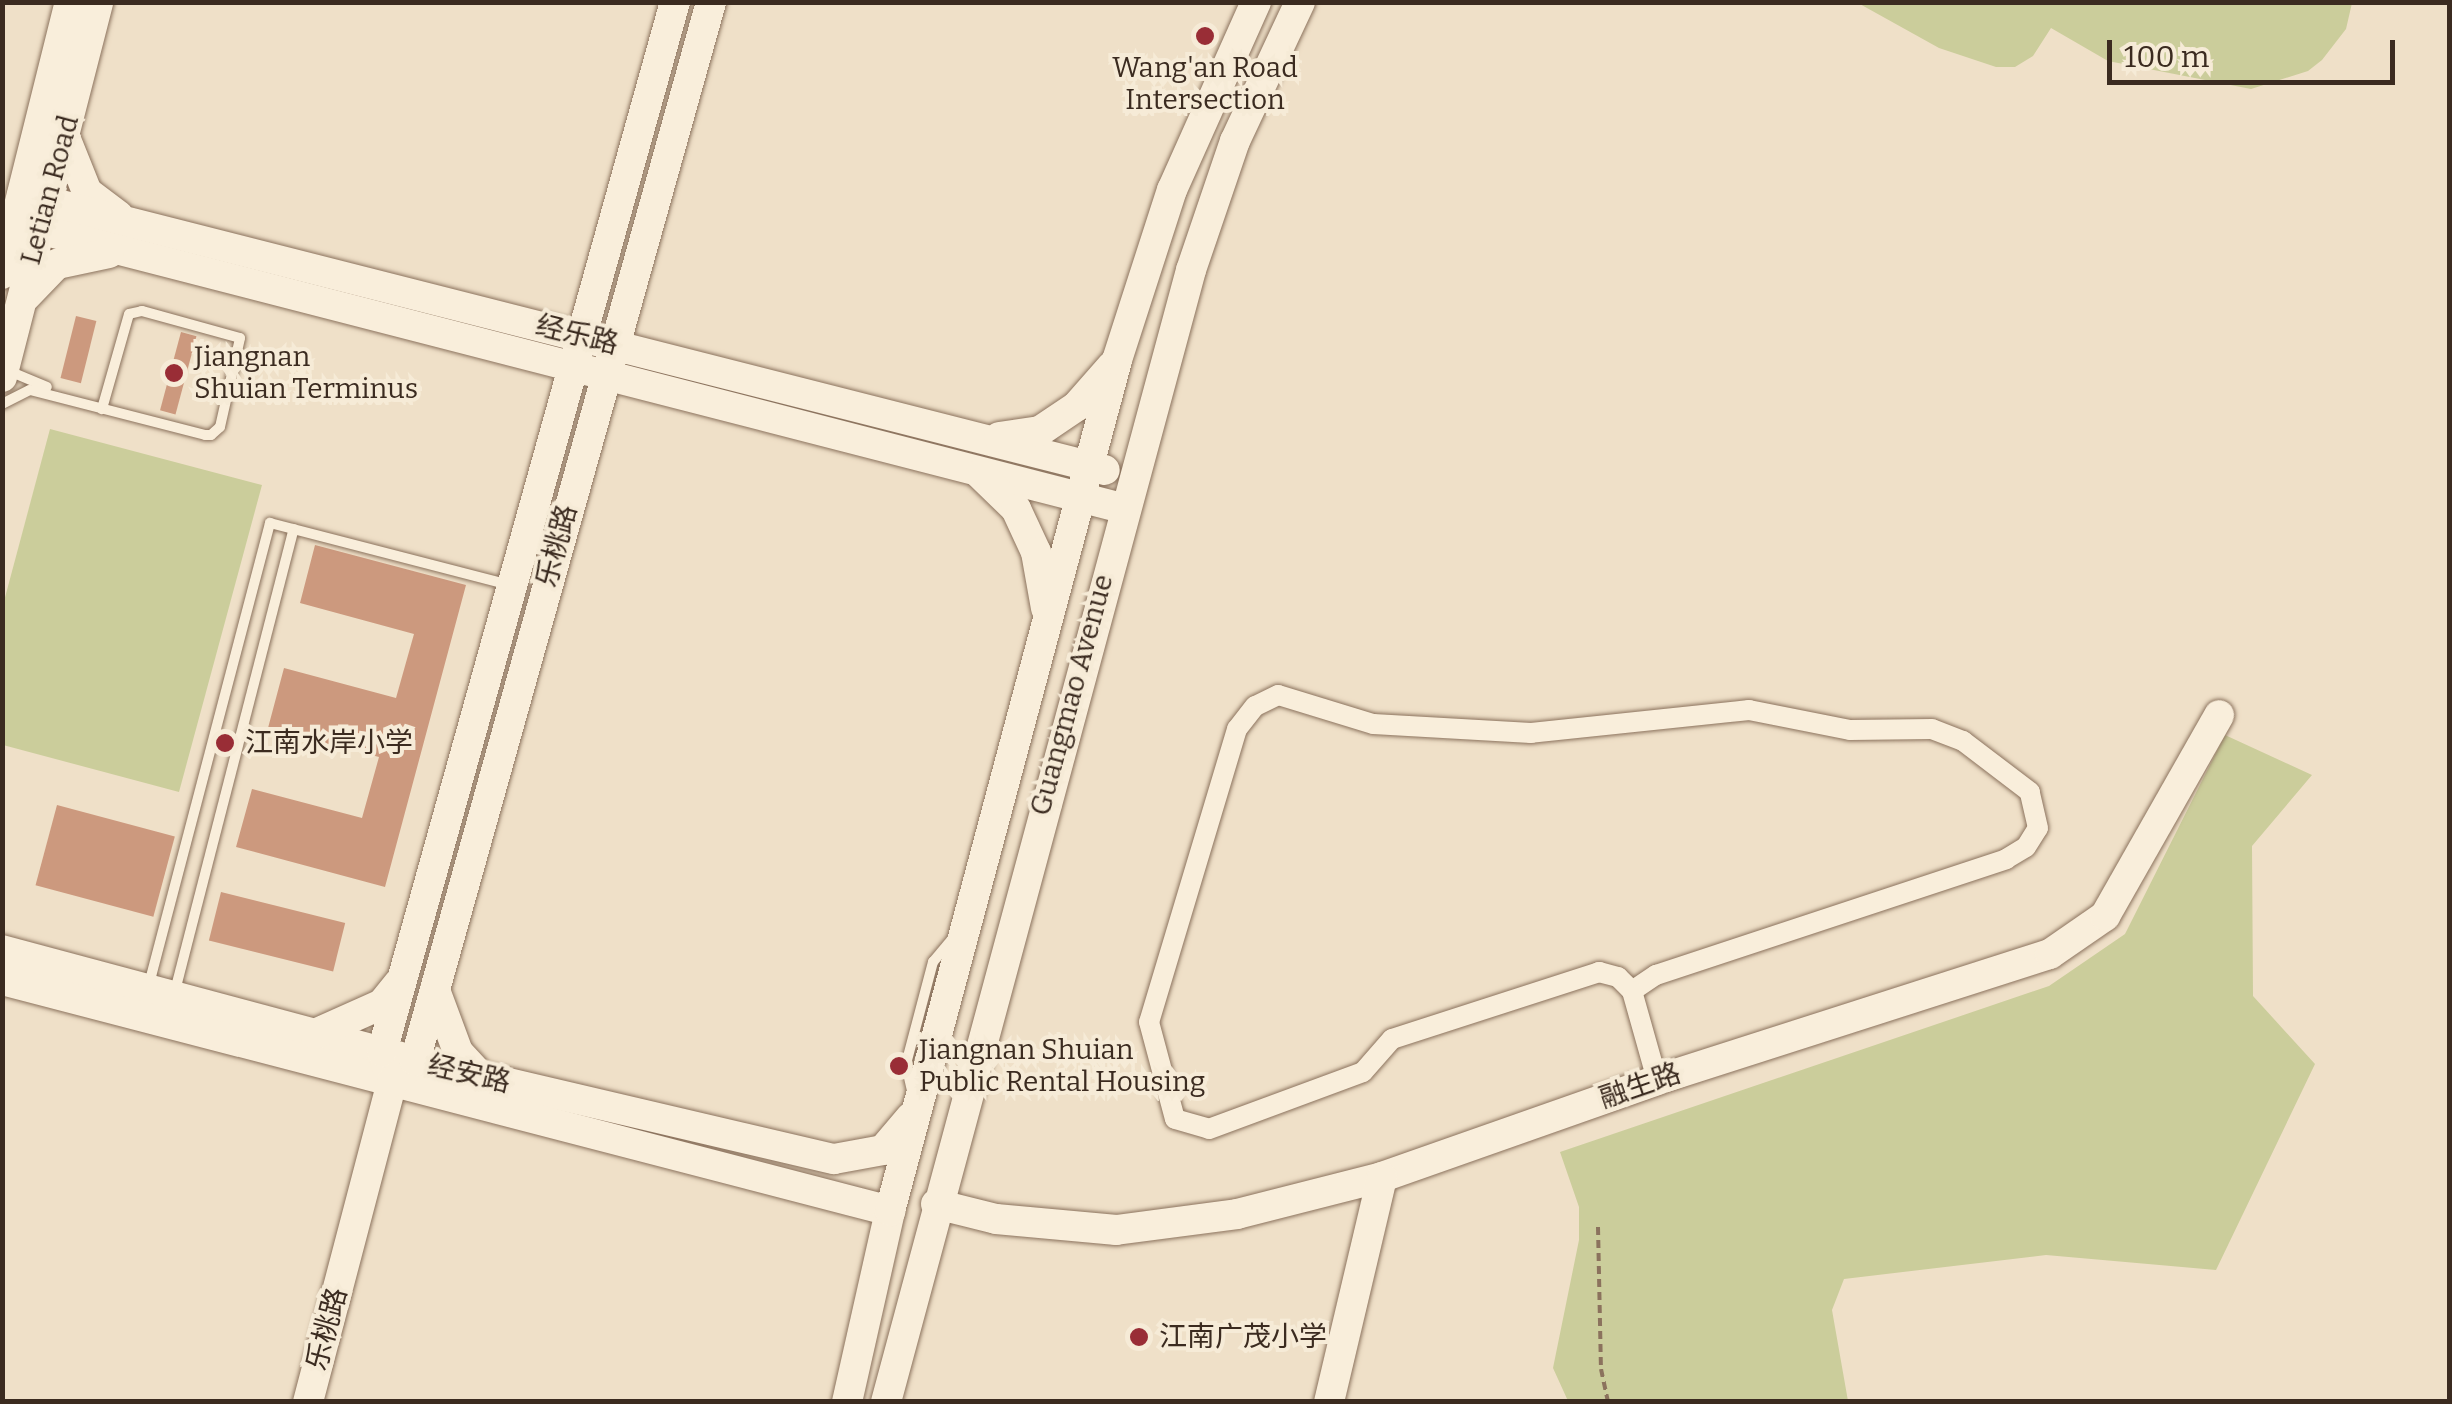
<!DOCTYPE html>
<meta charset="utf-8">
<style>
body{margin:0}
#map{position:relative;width:2452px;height:1404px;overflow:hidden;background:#efe0c8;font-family:Bitter,"Noto Sans SC",serif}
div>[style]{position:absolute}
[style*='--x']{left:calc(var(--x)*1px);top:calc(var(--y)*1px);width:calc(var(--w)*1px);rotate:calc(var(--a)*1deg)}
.green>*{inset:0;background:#cbcd9b}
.building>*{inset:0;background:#cc997e;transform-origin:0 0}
.path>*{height:4px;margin-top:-2px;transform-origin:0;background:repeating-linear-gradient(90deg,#8b725d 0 8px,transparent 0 13px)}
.roads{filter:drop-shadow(0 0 2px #8b725d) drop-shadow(0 0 2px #8b725d)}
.lane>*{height:10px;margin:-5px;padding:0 5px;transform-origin:5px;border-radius:5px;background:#f9eedb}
.street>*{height:20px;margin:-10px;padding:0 10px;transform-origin:10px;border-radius:10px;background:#f9eedb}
.secondary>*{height:30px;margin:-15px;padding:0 15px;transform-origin:15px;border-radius:15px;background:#f9eedb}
.dots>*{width:28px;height:28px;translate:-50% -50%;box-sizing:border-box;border:5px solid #f6ebd7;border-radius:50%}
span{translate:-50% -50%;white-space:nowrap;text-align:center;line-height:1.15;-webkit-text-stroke:8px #f6ebd7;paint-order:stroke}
.poi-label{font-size:28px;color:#3b2b20}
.left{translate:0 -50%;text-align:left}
.street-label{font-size:28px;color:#3b2b20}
.frame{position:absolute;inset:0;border:5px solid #3b2b20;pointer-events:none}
.scale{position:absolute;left:2107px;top:40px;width:288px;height:45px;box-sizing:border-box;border:5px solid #3b2b20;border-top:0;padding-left:12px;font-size:30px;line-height:35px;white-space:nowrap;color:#3b2b20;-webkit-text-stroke:8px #f6ebd7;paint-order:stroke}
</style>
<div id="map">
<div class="green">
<i style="clip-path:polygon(1858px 3px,2352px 3px,2346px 29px,2322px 60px,2308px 71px,2251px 89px,2108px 61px,2051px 28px,2033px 56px,2015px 67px,1996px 67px,1939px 48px)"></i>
<i style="clip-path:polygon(50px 429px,262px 485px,179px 792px,3px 745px,3px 605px)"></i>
<i style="clip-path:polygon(2225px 735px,2312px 775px,2252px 846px,2253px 996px,2315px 1064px,2216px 1270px,2046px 1255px,1844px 1279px,1832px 1310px,1848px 1401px,1568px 1401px,1553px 1368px,1579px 1240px,1579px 1207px,1560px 1152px,2049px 986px,2125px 934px)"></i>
</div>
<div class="building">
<i style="left:76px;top:316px;width:21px;height:64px;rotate:14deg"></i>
<i style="left:181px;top:332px;width:16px;height:81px;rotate:15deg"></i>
<i style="clip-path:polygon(315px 545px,466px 585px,385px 887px,236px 847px,252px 789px,362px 818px,379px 757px,268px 728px,284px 668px,396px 698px,414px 634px,300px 603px)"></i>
<i style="left:57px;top:805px;width:122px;height:83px;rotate:15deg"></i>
<i style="left:221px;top:892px;width:128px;height:50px;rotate:14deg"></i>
</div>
<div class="path">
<i style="--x:1598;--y:1227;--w:142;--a:88.8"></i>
<i style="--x:1601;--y:1369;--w:34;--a:78"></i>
</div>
<div class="roads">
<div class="lane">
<i style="--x:9;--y:371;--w:41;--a:22.8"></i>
<i style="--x:2;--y:404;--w:31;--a:-27"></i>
<i style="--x:30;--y:390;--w:181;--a:14.4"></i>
<i style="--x:205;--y:435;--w:6;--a:0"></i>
<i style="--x:211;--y:435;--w:12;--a:-42"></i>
<i style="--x:220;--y:427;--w:91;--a:-77.3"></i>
<i style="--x:240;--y:338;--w:102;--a:-164.6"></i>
<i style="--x:142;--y:311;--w:13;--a:167"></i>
<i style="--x:129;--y:314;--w:99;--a:105.9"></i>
<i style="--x:148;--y:988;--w:481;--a:-75.3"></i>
<i style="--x:270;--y:523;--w:247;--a:14.5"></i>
<i style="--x:175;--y:991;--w:477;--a:-75.6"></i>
<i style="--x:913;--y:1095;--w:32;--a:-103"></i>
<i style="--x:906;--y:1064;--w:106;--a:-75.2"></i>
<i style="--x:933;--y:962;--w:30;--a:-50"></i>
</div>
<div class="street">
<i style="--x:1632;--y:991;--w:29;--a:-34"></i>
<i style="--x:1656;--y:975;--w:369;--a:-18.3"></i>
<i style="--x:2006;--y:859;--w:23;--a:-31"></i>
<i style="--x:2026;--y:847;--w:22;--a:-58"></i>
<i style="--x:2038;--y:828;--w:37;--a:-103"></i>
<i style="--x:2030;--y:792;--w:84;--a:-142.7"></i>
<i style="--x:1963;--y:741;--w:33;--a:-159"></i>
<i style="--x:1932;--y:729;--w:82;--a:179.3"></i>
<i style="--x:1850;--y:730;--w:103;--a:-168.8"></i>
<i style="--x:1749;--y:710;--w:219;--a:174"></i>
<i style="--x:1531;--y:733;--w:158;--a:-176.7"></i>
<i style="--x:1373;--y:724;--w:99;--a:-163"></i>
<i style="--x:1278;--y:695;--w:25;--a:154"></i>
<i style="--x:1255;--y:706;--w:29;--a:128"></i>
<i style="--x:1237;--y:729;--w:306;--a:106.7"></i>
<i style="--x:1149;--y:1022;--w:100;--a:75"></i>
<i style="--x:1175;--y:1119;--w:35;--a:16"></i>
<i style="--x:1209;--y:1129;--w:164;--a:-20.3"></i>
<i style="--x:1363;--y:1072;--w:44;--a:-48.7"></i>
<i style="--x:1392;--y:1039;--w:218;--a:-17.9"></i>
<i style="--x:1599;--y:972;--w:20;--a:15"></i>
<i style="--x:1618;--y:977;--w:20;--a:45"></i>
<i style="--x:1632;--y:991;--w:92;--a:74.3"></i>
</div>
<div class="secondary">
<i style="--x:65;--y:137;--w:59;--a:68.2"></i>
<i style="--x:87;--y:192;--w:39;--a:37"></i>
<i style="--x:22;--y:195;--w:1117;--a:14.25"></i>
<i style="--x:15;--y:223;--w:1143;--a:14.44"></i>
<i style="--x:2;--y:274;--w:280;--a:-76"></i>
<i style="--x:26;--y:296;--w:45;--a:-45.9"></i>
<i style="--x:57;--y:264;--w:53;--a:-11.9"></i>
<i style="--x:2;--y:377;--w:387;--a:-75.6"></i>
<i style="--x:999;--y:437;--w:41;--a:-8.3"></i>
<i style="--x:1040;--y:431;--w:45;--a:-34"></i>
<i style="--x:1077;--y:406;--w:53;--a:-48.8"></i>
<i style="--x:980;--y:474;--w:50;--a:44.2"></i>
<i style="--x:1016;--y:509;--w:47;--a:65.1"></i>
<i style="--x:1036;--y:552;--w:57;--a:79.9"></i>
<i style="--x:2;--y:950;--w:428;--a:15"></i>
<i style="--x:415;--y:1061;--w:430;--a:13.2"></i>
<i style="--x:834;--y:1159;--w:50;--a:-10.4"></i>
<i style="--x:883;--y:1150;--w:43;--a:-49.7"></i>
<i style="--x:2;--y:980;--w:918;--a:14.58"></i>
<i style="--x:435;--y:990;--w:66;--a:69.6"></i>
<i style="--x:458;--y:1052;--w:33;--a:47"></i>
<i style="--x:315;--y:1034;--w:73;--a:-24.1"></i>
<i style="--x:382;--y:1004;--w:27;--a:-51"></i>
<i style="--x:392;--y:1082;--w:32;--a:-108"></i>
<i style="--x:382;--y:1052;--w:1090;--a:-74.41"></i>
<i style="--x:936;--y:1204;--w:62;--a:14"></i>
<i style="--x:996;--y:1219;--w:121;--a:5.2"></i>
<i style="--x:1116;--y:1230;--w:122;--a:-7.5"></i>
<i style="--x:1237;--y:1214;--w:150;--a:-14.3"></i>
<i style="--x:1382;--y:1177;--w:292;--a:-19.4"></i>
<i style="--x:1657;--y:1080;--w:413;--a:-17.8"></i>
<i style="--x:2050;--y:954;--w:67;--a:-34.6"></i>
<i style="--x:2105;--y:916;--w:231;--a:-60.4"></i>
<i style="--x:308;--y:1402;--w:331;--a:-75.3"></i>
<i style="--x:392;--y:1082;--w:31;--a:-42"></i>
<i style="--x:415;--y:1061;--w:1100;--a:-74.38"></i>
<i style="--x:847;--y:1402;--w:196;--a:-77.3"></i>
<i style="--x:890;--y:1211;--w:881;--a:-75.06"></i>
<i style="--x:1117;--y:360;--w:179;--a:-72.1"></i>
<i style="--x:1172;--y:190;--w:206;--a:-65.9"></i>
<i style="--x:886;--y:1402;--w:1172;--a:-74.92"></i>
<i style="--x:1191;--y:270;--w:136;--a:-71.2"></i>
<i style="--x:1235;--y:141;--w:153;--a:-64.9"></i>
<i style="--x:1329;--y:1402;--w:231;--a:-76.7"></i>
</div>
</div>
<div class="dots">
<i style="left:1205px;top:36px;background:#992d36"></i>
<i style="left:174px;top:373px;background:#992d36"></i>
<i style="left:225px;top:743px;background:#992d36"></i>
<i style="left:899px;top:1066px;background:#992d36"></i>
<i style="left:1139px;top:1337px;background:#992d36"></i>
</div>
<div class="poi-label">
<span style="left:1205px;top:84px">Wang'an Road<br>Intersection</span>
<span class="left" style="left:194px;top:373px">Jiangnan<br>Shuian Terminus</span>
<span class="left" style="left:245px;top:743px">江南水岸小学</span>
<span class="left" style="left:919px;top:1066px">Jiangnan Shuian<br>Public Rental Housing</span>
<span class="left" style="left:1159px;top:1337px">江南广茂小学</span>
</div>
<div class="street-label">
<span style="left:50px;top:190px;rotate:-75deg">Letian Road</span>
<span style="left:577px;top:335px;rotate:14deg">经乐路</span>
<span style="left:557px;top:546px;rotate:-75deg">乐桃路</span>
<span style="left:1072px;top:695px;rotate:-75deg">Guangmao Avenue</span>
<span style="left:469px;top:1074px;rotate:13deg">经安路</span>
<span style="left:1640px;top:1086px;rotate:-19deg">融生路</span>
<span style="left:327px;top:1329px;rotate:-75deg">乐桃路</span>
</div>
<div class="frame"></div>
<div class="scale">100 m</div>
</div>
